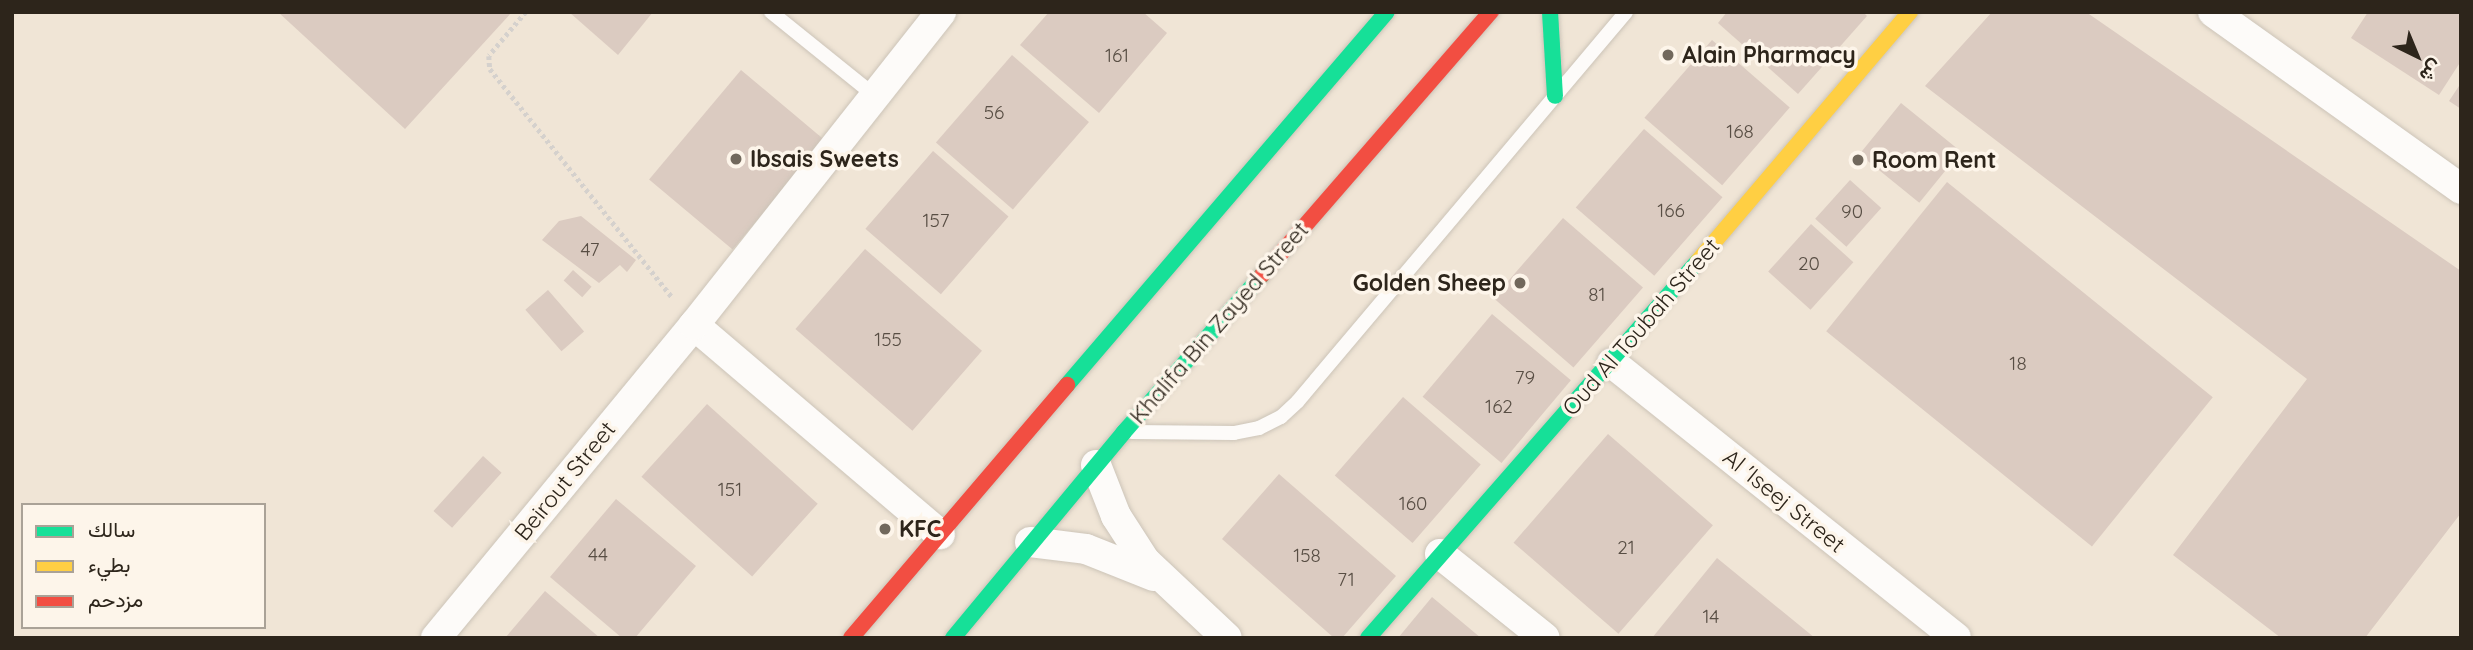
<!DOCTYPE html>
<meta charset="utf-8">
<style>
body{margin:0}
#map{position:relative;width:2473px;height:650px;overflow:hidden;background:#f0e5d6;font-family:Quicksand,Vazirmatn,sans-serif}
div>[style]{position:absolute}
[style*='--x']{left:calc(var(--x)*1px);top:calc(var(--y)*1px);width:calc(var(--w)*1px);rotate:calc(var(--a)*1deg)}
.building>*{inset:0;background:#dbcbc1;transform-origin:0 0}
.path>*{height:4.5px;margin-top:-2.25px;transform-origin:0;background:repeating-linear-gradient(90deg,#d5d1cd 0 3.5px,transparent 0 7px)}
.roads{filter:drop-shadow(0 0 2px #ccc4b8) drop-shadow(0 0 2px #ccc4b8)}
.lane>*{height:14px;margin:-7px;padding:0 7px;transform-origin:7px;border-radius:7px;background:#fdfbf9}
.street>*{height:30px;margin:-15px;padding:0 15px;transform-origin:15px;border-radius:15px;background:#fdfbf9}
.fast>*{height:16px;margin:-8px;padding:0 8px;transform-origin:8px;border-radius:8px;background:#16e098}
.slow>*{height:16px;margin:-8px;padding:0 8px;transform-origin:8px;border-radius:8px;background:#ffcf43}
.jam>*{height:16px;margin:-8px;padding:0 8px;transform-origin:8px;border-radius:8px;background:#f24e42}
.dots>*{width:19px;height:19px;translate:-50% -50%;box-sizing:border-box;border:4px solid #fdf5ea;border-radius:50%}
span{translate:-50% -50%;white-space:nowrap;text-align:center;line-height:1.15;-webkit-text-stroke:7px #fdf5ea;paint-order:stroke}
.number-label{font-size:19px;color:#584e44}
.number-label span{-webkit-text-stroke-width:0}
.poi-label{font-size:23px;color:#2d251b;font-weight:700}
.left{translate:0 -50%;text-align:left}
.right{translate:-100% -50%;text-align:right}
.street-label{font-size:23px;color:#2d251b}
.frame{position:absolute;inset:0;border:14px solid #2d251b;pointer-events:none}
.legend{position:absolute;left:21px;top:503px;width:245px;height:126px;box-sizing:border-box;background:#fdf5ea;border:2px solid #aaa297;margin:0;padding:9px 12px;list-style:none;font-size:21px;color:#2d251b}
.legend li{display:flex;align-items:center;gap:14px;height:35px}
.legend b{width:35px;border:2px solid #aaa297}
.north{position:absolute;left:2382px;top:21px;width:70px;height:70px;-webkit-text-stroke:5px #fdf5ea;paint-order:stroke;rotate:137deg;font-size:19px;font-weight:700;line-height:28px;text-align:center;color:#2d251b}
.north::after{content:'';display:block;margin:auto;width:24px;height:32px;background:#2d251b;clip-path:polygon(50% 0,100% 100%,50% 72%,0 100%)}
</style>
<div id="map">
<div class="building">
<i style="clip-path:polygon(278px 12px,512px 12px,405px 129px)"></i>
<i style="clip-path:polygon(569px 12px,653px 12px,618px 55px)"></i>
<i style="clip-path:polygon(1049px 12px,1143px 12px,1167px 33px,1099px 113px,1020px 45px)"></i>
<i style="clip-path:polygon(1727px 12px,1863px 12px,1867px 16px,1798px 94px,1718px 23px)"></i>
<i style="clip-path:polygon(1992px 12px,2086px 12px,2461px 271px,2461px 513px,2365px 638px,2281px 638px,2173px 555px,2307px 379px,1925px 86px)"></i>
<i style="clip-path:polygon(2368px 12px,2461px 12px,2461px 61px,2439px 95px,2351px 38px)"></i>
<i style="left:1712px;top:40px;width:103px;height:103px;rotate:41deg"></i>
<i style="left:1012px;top:55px;width:102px;height:116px;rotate:41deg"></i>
<i style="left:741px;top:70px;width:109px;height:143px;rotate:40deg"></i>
<i style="clip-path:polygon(2461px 83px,2461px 109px,2449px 101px)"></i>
<i style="left:1901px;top:103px;width:77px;height:66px;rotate:39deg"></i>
<i style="left:1644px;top:129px;width:104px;height:104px;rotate:41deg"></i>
<i style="left:933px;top:151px;width:100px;height:103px;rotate:41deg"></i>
<i style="left:1850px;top:180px;width:42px;height:52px;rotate:42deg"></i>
<i style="left:1947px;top:182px;width:342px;height:192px;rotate:39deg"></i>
<i style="clip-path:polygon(581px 216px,636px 260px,627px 272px,620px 265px,599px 283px,542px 240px,559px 221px)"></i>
<i style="left:1563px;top:218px;width:106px;height:106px;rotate:41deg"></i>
<i style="left:1811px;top:224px;width:57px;height:64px;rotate:42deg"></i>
<i style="left:865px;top:249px;width:155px;height:106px;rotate:41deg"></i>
<i style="left:573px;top:270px;width:25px;height:14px;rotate:42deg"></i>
<i style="left:548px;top:290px;width:55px;height:30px;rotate:49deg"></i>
<i style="left:1492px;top:314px;width:103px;height:108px;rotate:40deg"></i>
<i style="left:1403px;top:397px;width:103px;height:104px;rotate:41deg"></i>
<i style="left:707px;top:404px;width:149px;height:98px;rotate:42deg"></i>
<i style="left:1608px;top:434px;width:139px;height:144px;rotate:41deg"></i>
<i style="left:483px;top:456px;width:25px;height:74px;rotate:42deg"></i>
<i style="clip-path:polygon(1279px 474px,1396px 576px,1342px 638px,1334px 638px,1222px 539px)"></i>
<i style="clip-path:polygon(616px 499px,696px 566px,635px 638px,622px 638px,550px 577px)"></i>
<i style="clip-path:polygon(1717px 558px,1815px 638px,1652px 638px)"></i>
<i style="clip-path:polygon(545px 591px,600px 638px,505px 638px)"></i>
<i style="clip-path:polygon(1432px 597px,1481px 638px,1398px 638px)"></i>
</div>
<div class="path">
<i style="--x:526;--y:12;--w:57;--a:130.1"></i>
<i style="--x:489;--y:56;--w:13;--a:86"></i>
<i style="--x:490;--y:69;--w:293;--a:51.4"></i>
</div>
<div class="roads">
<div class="lane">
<i style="--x:771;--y:12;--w:134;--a:38.9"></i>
<i style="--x:1132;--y:432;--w:102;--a:0.6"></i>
<i style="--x:1234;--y:433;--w:25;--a:-11"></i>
<i style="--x:1259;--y:428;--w:25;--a:-27"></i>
<i style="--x:1281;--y:417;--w:23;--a:-43"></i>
<i style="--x:1298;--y:401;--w:509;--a:-49.86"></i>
</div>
<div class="street">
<i style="--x:2213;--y:12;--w:305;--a:35.5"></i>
<i style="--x:694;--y:325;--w:323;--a:40.4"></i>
<i style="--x:1612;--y:363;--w:440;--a:38.6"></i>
<i style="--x:1096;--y:465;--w:55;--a:68.6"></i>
<i style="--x:1116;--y:516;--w:54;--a:57.2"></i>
<i style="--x:1145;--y:561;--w:112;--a:43.2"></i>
<i style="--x:1030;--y:542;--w:56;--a:7.1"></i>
<i style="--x:1086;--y:549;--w:73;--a:21.7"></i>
<i style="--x:1440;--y:554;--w:134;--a:38.7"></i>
<i style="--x:436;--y:638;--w:406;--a:-50.5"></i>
<i style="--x:694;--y:325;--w:399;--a:-51.7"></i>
</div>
<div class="fast">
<i style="--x:1550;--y:12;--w:84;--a:86.6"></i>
<i style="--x:1067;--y:385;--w:491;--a:-49.4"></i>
<i style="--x:953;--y:638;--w:268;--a:-50.3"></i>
<i style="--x:1124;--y:432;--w:209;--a:-48.7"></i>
<i style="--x:1368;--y:638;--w:501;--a:-48.8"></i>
</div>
<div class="slow">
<i style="--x:1698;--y:261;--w:327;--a:-49.6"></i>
</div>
<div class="jam">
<i style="--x:1262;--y:275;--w:349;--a:-49"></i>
<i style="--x:851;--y:638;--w:333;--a:-49.5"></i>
</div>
</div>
<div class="dots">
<i style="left:1668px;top:55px;background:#71685c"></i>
<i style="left:736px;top:159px;background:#71685c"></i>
<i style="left:1858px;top:160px;background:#71685c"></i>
<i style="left:1520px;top:283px;background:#71685c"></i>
<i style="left:885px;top:529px;background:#71685c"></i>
</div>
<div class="number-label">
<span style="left:1117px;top:56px">161</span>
<span style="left:994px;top:113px">56</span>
<span style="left:1740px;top:132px">168</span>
<span style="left:1671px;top:211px">166</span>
<span style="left:1852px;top:212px">90</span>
<span style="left:936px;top:221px">157</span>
<span style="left:590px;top:250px">47</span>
<span style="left:1809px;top:264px">20</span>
<span style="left:1597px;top:295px">81</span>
<span style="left:888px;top:340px">155</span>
<span style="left:2018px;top:364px">18</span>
<span style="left:1525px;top:378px">79</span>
<span style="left:1499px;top:407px">162</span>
<span style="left:730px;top:490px">151</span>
<span style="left:1413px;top:504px">160</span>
<span style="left:1626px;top:548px">21</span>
<span style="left:598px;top:555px">44</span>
<span style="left:1307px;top:556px">158</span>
<span style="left:1346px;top:580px">71</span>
<span style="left:1711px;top:617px">14</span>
</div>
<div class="poi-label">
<span class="left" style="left:1682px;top:55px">Alain Pharmacy</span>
<span class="left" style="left:750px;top:159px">Ibsais Sweets</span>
<span class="left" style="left:1872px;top:160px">Room Rent</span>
<span class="right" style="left:1506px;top:283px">Golden Sheep</span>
<span class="left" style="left:899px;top:529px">KFC</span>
</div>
<div class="street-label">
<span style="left:1219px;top:323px;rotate:-49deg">Khalifa Bin Zayed Street</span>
<span style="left:1641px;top:327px;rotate:-49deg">Oud Al Toubah Street</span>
<span style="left:565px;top:481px;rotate:-51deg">Beirout Street</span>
<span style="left:1784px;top:501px;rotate:39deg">Al 'Iseej Street</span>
</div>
<div class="frame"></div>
<ul class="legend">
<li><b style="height:9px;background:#16e098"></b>سالك</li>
<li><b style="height:9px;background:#ffcf43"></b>بطيء</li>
<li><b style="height:9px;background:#f24e42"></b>مزدحم</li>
</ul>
<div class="north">ش</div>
</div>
